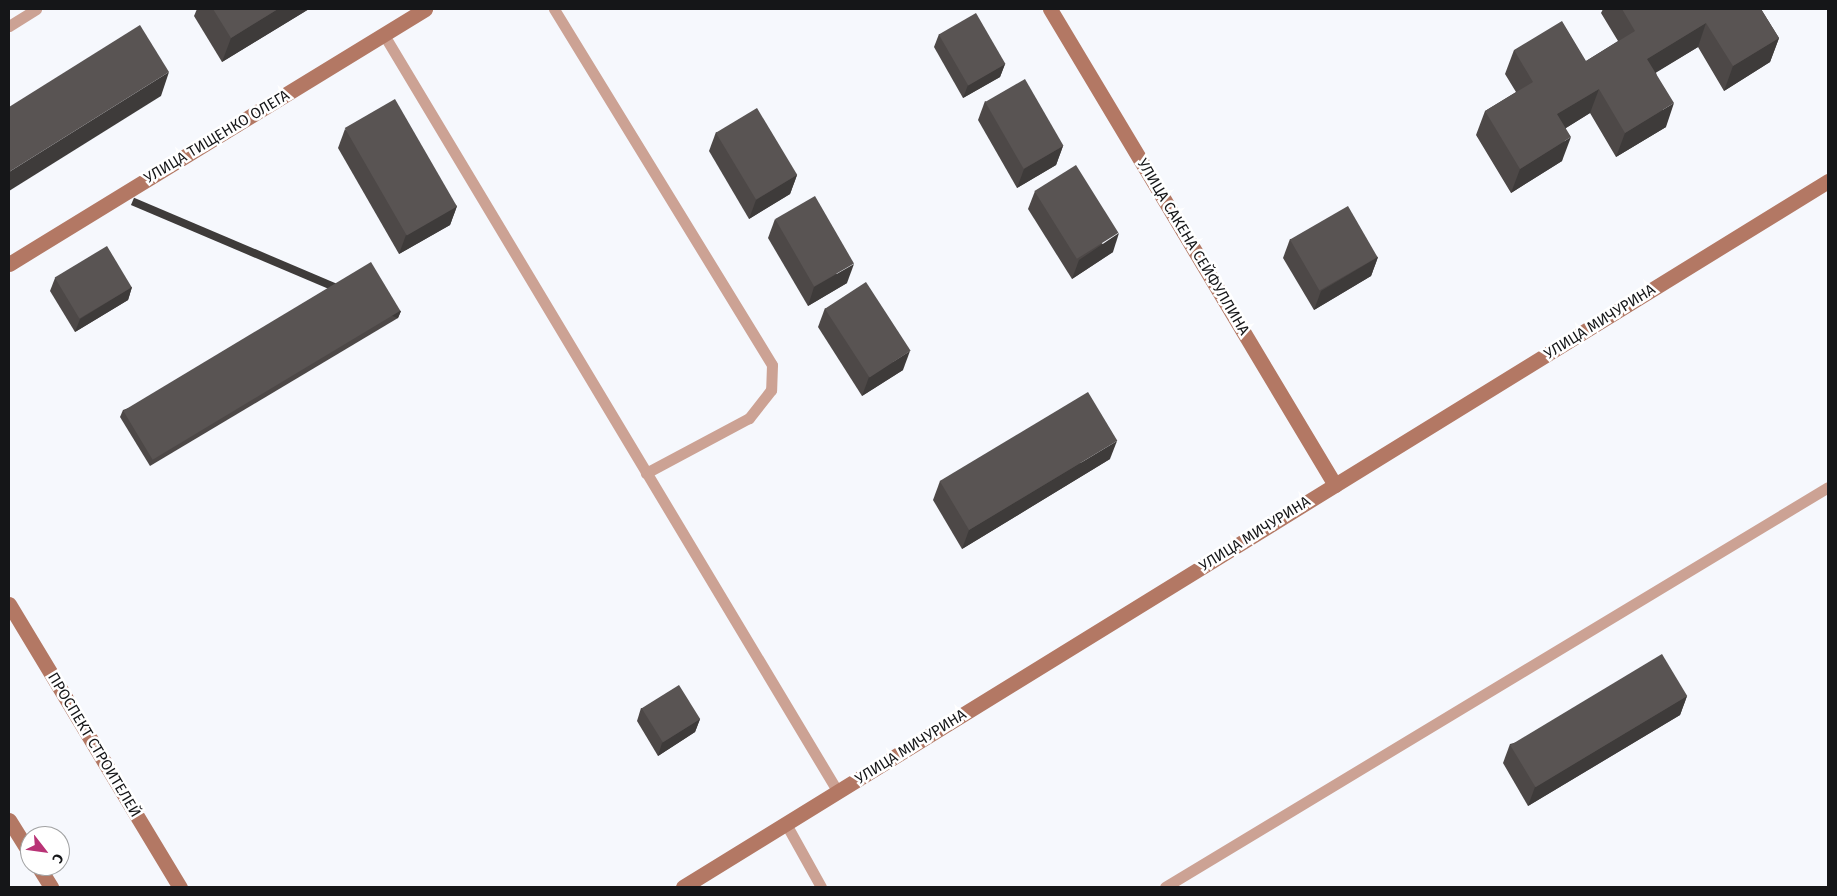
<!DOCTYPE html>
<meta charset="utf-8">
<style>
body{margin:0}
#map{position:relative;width:1837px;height:896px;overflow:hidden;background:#f6f8fd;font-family:"Fira Sans",sans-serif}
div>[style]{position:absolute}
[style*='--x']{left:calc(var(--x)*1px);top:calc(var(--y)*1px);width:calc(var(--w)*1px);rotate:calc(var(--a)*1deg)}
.lane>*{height:11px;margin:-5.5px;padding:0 5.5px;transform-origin:5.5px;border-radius:5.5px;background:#cca294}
.secondary>*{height:15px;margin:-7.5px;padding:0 7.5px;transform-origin:7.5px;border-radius:7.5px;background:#b37864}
.wall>*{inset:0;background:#4d4847}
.shaded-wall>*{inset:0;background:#3e3b3a;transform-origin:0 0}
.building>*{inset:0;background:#595453;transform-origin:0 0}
span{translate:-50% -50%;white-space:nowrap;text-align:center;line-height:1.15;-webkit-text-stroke:5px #fff;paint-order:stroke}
.street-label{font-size:15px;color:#151618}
.frame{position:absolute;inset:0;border:10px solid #151618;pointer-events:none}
.north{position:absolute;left:20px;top:826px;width:50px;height:50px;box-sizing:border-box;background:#fff;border:1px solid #a1a2a3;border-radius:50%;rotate:120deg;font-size:14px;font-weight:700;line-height:20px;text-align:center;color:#151618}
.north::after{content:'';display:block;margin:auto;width:18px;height:22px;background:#b93376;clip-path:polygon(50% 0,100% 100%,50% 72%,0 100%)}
</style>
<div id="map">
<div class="lane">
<i style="--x:554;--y:9;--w:417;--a:58.5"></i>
<i style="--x:772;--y:365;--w:25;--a:92"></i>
<i style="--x:771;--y:390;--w:36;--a:128"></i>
<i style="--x:749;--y:418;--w:117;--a:151.9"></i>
<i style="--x:9;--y:26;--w:32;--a:-32"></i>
<i style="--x:384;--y:35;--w:883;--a:59.05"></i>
<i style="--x:786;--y:824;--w:72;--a:60.9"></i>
<i style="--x:1165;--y:887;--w:774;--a:-31.1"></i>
</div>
<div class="secondary">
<i style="--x:1050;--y:9;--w:555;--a:59.09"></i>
<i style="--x:9;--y:264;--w:488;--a:-31.5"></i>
<i style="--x:9;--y:604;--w:331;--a:58.9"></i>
<i style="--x:9;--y:820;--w:40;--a:58"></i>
<i style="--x:38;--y:866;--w:25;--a:58"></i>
<i style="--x:683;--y:887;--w:1345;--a:-31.66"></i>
</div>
<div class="wall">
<i style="clip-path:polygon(197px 9px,309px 9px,222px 62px,194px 16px)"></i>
<i style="clip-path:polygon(1603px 9px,1761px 9px,1779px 38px,1770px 62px,1724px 91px,1698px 47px,1656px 72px,1666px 127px,1616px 157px,1590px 113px,1566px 128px,1562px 161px,1511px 193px,1476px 135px,1485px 111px,1516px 92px,1505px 74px,1514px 50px,1586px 61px,1618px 41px,1601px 13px)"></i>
<i style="clip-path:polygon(939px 34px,1005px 64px,1000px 77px,963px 98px,934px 47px)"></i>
<i style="clip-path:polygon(985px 101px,1063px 146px,1056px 165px,1017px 188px,978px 120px)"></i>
<i style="clip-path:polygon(345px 129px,457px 206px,450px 225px,399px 254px,338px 148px)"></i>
<i style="clip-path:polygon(716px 132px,797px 175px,790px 194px,749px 219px,709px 151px)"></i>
<i style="clip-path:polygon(1035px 191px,1113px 252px,1072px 279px,1028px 209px)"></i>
<i style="clip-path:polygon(775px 219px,847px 283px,808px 306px,768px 238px)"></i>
<i style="clip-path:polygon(1290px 239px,1378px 257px,1371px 276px,1314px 310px,1283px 258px)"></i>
<i style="clip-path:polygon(55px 278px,132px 287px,128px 300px,75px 332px,50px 291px)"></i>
<i style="clip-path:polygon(825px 308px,903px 370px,862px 396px,818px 327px)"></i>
<i style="clip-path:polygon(401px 311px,398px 318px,150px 466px,120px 417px,123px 410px)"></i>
<i style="clip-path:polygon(1110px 459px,962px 549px,933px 500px,940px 481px)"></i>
<i style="clip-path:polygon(1687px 696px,1680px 715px,1528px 806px,1503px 763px,1510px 744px)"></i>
<i style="clip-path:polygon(641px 708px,700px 719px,695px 732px,658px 756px,637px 721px)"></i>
</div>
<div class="shaded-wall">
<i style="clip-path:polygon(278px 9px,309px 9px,222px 62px,231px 38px)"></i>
<i style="clip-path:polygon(1706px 23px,1698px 47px,1639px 83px,1647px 59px)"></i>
<i style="clip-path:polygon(1779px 38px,1770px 62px,1724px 91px,1733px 66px)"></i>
<i style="clip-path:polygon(1005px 64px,1000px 77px,963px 98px,968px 85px)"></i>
<i style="clip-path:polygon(169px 72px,161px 96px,9px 191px,9px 172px)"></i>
<i style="clip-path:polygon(1599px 89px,1590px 113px,1548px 139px,1557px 114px)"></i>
<i style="clip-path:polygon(1674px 103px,1666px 127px,1616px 157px,1625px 133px)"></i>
<i style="clip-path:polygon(1571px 137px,1562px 161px,1511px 193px,1520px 169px)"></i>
<i style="clip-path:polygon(1063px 146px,1056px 165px,1017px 188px,1024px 169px)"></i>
<i style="clip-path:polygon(797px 175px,790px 194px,749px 219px,756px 200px)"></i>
<i style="clip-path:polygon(457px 206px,450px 225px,399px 254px,406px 235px)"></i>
<i style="clip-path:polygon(1119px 233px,1113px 252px,1072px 279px,1079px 260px)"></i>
<i style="clip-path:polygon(1378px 257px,1371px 276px,1314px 310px,1321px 291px)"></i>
<i style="clip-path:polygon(854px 264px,847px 283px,808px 306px,814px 287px)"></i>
<i style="clip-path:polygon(132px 287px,128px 300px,75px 332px,80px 319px)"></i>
<i style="left:401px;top:311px;width:8px;height:290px;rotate:113deg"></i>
<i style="clip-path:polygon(910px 351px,903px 370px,862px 396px,869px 377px)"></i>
<i style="clip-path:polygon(1117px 441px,1110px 459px,962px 549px,969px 530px)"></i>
<i style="clip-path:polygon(1687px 696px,1680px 715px,1528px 806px,1535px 787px)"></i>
<i style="clip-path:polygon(700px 719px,695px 732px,658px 756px,662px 743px)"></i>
</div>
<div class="building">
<i style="clip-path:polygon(213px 9px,278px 9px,231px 38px)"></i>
<i style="clip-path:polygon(1622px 9px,1761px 9px,1779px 38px,1733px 66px,1706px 23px,1647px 59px,1674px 103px,1625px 133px,1599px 89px,1557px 114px,1571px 137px,1520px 169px,1485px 111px,1533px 82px,1514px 50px,1562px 21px,1586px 61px,1635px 31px)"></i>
<i style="left:976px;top:13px;width:59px;height:43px;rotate:60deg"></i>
<i style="clip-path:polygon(140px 25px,169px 72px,9px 172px,9px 107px)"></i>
<i style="left:1025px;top:79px;width:77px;height:46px;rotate:60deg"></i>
<i style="left:395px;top:99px;width:124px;height:58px;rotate:60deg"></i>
<i style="left:757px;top:108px;width:78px;height:48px;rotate:59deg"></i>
<i style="left:1076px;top:165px;width:80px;height:49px;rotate:58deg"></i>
<i style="left:815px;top:196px;width:78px;height:46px;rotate:60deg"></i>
<i style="left:1348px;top:206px;width:59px;height:67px;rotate:60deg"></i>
<i style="left:107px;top:246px;width:48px;height:61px;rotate:59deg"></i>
<i style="left:371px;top:262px;width:57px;height:289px;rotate:59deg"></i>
<i style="left:866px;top:282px;width:82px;height:49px;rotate:57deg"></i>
<i style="left:1088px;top:392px;width:57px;height:173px;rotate:59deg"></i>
<i style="left:1662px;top:654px;width:49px;height:177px;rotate:59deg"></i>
<i style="left:679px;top:685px;width:40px;height:44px;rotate:58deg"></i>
</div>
<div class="street-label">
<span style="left:217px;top:137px;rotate:-31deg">УЛИЦА ТИЩЕНКО ОЛЕГА</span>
<span style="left:1193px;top:247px;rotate:59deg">УЛИЦА САКЕНА СЕЙФУЛЛИНА</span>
<span style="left:1600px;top:322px;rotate:-32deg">УЛИЦА МИЧУРИНА</span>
<span style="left:1255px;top:534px;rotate:-32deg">УЛИЦА МИЧУРИНА</span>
<span style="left:94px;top:745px;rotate:59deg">ПРОСПЕКТ СТРОИТЕЛЕЙ</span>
<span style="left:911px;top:747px;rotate:-32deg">УЛИЦА МИЧУРИНА</span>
</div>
<div class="frame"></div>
<div class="north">С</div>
</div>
